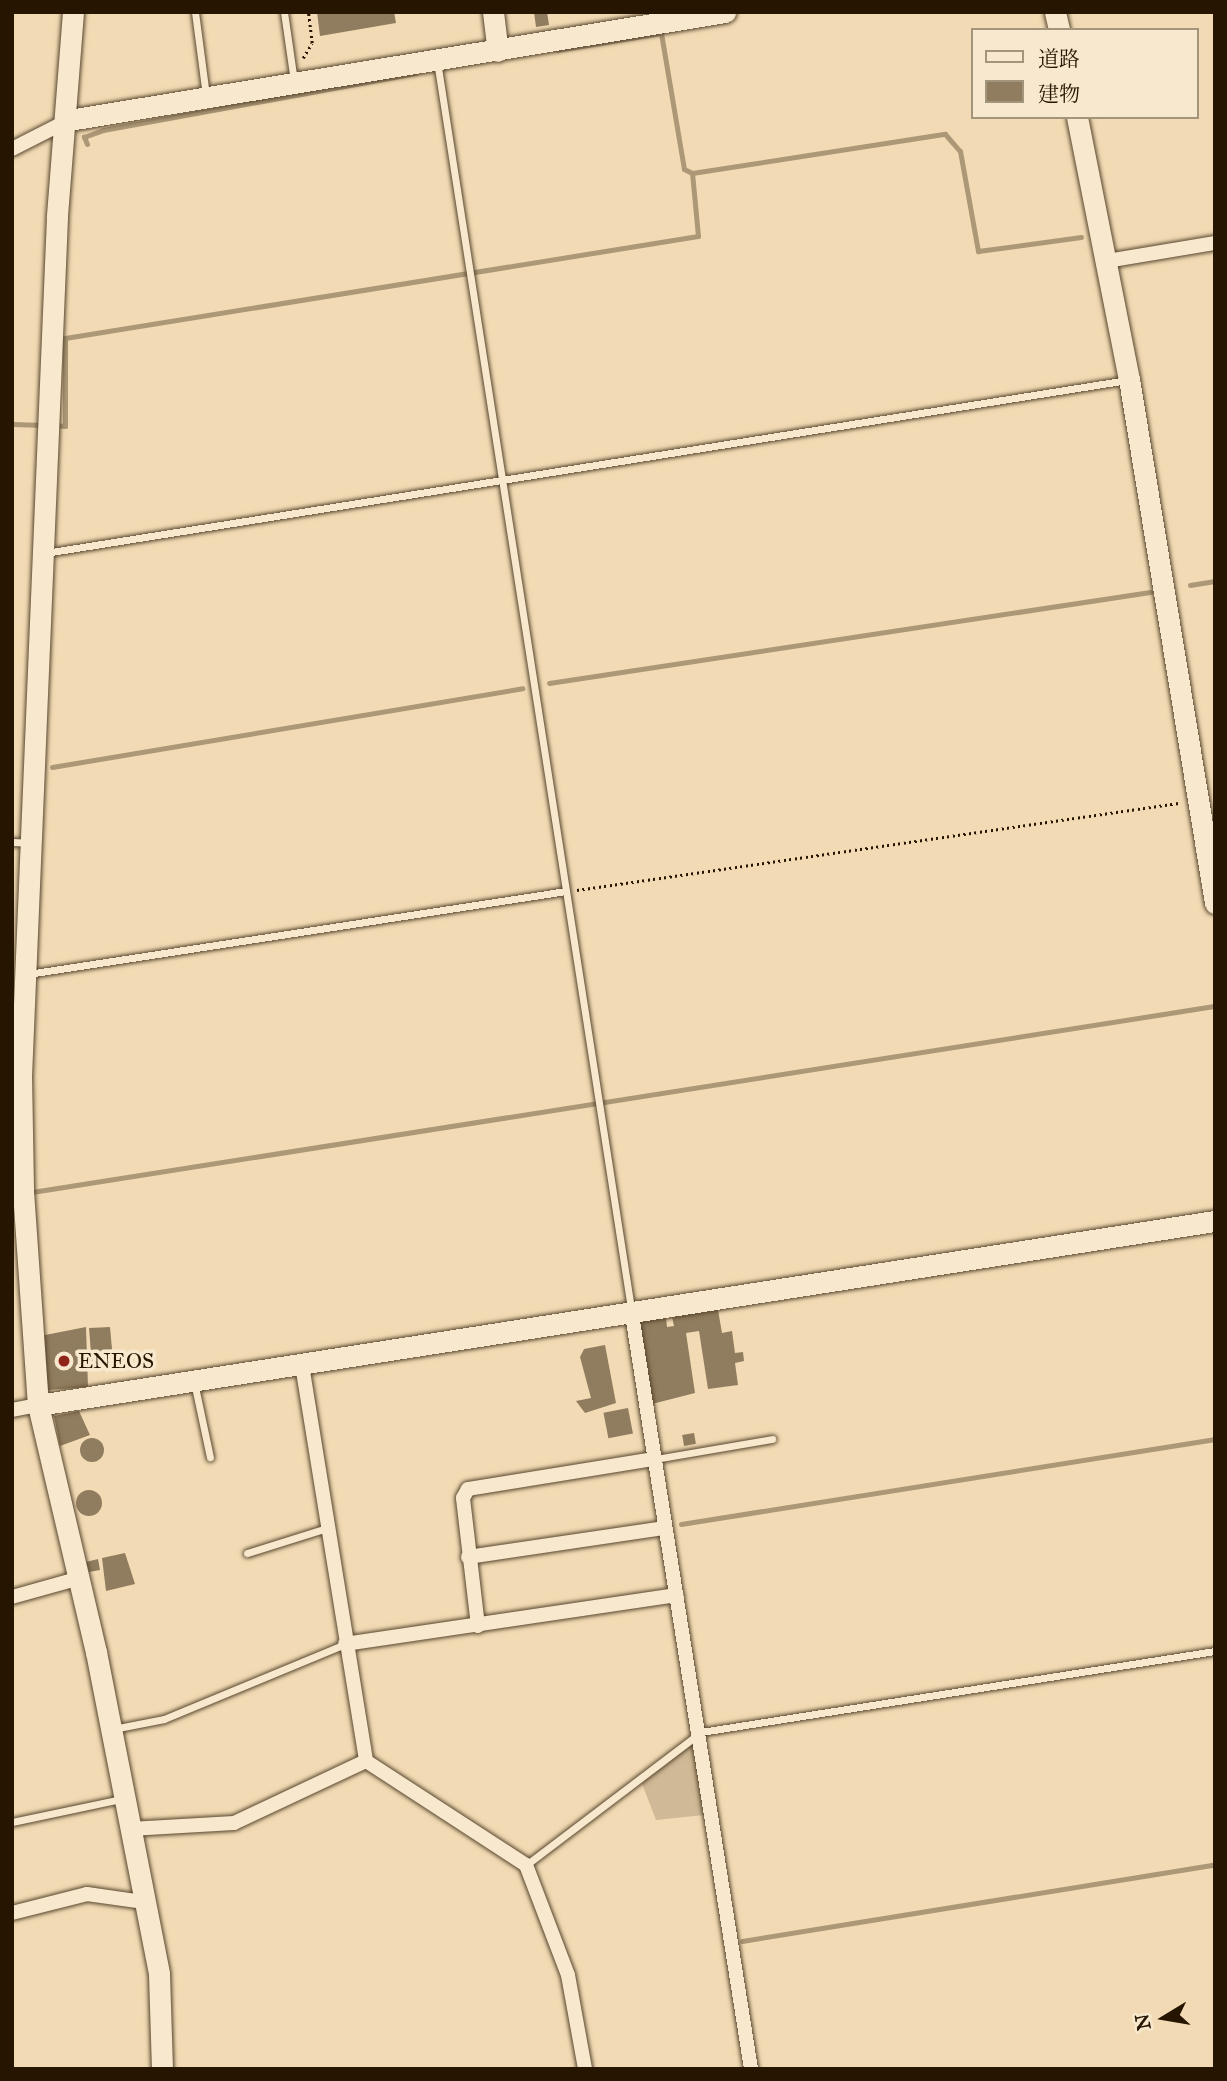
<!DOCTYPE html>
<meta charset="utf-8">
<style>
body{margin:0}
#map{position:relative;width:1227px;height:2081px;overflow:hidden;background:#f2dbb4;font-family:"IM FELL Great Primer","Noto Serif JP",serif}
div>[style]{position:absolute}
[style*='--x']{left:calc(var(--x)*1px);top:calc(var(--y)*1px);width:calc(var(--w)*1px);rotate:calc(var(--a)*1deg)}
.green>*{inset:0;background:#cfb996}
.stream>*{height:5px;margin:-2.5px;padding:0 2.5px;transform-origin:2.5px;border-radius:2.5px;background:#ac9877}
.building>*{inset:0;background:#907c5e;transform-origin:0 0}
.round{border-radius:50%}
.path>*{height:2.5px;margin-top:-1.25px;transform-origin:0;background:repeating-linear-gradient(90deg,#251501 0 2px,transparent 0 5.5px)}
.roads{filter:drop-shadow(0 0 2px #58462e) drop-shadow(0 0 2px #58462e)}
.lane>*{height:7px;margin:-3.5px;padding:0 3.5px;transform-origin:3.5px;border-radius:3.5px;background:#f7e8ce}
.street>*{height:14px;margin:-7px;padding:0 7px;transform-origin:7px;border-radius:7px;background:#f7e8ce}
.secondary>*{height:21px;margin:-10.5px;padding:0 10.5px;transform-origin:10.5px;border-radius:10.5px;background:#f7e8ce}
.dots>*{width:19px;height:19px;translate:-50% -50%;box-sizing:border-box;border:4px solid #f7e8ce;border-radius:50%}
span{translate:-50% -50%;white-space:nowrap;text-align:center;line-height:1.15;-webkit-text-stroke:7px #f7e8ce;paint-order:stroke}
.poi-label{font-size:21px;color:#251501}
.left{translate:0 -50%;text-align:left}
.frame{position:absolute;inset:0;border:14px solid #251501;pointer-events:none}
.legend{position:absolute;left:971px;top:28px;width:228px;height:91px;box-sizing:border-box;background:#f7e8ce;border:2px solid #a3947c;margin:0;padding:9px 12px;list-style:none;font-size:21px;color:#251501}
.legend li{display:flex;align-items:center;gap:14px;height:35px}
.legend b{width:35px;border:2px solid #a3947c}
.north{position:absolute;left:1129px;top:1983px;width:70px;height:70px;-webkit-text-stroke:5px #f7e8ce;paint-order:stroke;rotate:259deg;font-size:19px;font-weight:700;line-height:28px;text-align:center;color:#251501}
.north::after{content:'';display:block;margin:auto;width:24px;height:32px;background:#251501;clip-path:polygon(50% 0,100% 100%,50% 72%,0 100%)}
</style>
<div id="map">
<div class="green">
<i style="clip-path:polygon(687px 1742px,694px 1745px,704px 1815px,656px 1820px,641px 1781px)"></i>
</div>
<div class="stream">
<i style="--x:557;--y:50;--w:105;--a:-9.3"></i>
<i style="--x:661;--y:33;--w:138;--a:80.4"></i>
<i style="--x:684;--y:169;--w:9;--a:27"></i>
<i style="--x:87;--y:144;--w:8;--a:-113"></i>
<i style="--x:84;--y:137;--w:20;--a:-20"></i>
<i style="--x:103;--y:130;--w:318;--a:-10.3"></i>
<i style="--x:12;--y:424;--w:32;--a:2"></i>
<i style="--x:54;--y:425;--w:11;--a:5"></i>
<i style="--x:65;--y:426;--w:88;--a:-90"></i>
<i style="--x:65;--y:338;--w:641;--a:-9.15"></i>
<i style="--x:698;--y:236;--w:63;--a:-95.4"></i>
<i style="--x:692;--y:173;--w:256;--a:-8.8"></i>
<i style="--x:945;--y:134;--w:23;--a:49"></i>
<i style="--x:960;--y:151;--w:102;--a:79.8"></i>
<i style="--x:978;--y:251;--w:104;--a:-7.7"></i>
<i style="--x:1190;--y:585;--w:25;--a:-9"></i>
<i style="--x:549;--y:683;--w:608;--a:-8.61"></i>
<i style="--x:52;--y:767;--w:477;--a:-9.5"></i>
<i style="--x:32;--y:1192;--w:1198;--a:-8.94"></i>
<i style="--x:681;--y:1524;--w:541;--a:-9.04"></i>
<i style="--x:742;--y:1941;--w:479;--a:-9.2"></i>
</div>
<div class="building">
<i style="clip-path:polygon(317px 12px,394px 12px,396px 23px,320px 36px)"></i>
<i style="clip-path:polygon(534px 12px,547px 12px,549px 25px,536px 27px)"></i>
<i style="clip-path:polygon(718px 1310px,722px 1333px,732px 1331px,735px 1353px,743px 1352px,744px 1361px,735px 1363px,738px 1385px,708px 1389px,699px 1331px,686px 1333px,695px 1393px,652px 1404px,639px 1322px,666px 1318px,667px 1327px,674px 1326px,672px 1317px)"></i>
<i style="clip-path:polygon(86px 1327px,88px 1387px,48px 1390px,40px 1336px)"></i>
<i style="clip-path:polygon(110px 1327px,113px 1360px,92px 1366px,89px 1328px)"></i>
<i style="clip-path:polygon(605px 1345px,616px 1403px,585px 1413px,576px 1401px,591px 1398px,580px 1357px,584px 1349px)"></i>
<i style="left:628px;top:1408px;width:26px;height:25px;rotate:79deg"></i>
<i style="clip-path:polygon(79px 1411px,90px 1435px,60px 1446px,54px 1416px)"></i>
<i style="left:694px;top:1433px;width:11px;height:12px;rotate:80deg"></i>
<i class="round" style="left:80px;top:1438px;width:24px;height:24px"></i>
<i class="round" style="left:76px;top:1490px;width:26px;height:26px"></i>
<i style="clip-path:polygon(125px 1553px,135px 1584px,106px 1591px,102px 1558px)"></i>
<i style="clip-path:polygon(98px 1559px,100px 1570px,89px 1572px,86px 1562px)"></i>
</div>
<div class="path">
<i style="--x:303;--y:58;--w:17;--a:-59"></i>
<i style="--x:312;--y:43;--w:31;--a:-97"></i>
<i style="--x:577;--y:890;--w:608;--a:-8.22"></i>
</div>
<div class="roads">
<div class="lane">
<i style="--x:195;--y:12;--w:84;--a:82.5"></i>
<i style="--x:284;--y:12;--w:70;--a:81.8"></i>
<i style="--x:437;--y:61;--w:1262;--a:81.16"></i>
<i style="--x:45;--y:553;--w:1097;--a:-9.08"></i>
<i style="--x:12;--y:842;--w:17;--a:3"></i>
<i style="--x:28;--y:974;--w:544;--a:-8.77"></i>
<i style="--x:194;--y:1382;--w:77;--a:78"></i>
<i style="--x:655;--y:1459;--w:119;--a:-9.7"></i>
<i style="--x:247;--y:1553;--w:84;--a:-17.4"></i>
<i style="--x:113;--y:1729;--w:52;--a:-11.1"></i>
<i style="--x:164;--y:1719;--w:196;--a:-22.5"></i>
<i style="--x:12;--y:1822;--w:111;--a:-11.9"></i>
<i style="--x:526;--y:1865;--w:220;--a:-37.2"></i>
<i style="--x:701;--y:1732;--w:520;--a:-8.96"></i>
</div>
<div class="street">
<i style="--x:12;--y:149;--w:64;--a:-27"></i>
<i style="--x:1107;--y:261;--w:109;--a:-9.5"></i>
<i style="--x:632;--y:1315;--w:763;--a:81.03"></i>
<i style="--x:302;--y:1365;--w:401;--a:80.8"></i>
<i style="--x:366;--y:1761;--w:191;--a:33"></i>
<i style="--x:526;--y:1865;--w:118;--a:69.1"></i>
<i style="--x:568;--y:1975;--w:96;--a:79.7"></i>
<i style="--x:12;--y:1410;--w:26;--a:-11"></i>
<i style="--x:468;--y:1557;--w:199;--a:-8.4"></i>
<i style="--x:12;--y:1597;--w:71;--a:-15.6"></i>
<i style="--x:478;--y:1626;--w:129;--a:-96.7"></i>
<i style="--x:463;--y:1498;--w:10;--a:-61"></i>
<i style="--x:468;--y:1489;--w:188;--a:-9.2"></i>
<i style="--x:345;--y:1644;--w:335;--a:-8.4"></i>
<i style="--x:130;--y:1829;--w:104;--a:-3.3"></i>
<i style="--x:234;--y:1823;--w:146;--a:-25.2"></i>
<i style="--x:12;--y:1913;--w:77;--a:-14.2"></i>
<i style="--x:87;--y:1894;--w:58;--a:8"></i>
</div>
<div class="secondary">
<i style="--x:73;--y:12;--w:206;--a:94.5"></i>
<i style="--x:57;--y:217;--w:859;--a:92.4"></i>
<i style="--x:21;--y:1075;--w:116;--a:89"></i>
<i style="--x:23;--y:1191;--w:215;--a:86"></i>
<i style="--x:38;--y:1405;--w:254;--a:76.8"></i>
<i style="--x:96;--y:1652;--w:328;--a:78.9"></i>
<i style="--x:159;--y:1974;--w:95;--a:88.2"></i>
<i style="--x:493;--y:12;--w:39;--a:83"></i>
<i style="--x:1055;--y:12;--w:18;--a:77"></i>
<i style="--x:1077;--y:117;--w:267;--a:78.8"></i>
<i style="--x:1129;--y:379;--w:531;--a:80.68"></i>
<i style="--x:69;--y:120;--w:665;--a:-9.35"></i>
<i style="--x:38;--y:1405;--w:1191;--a:-8.89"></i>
</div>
</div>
<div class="dots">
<i style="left:64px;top:1361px;background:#8f2418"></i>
</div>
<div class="poi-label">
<span class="left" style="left:78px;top:1361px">ENEOS</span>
</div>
<div class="frame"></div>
<ul class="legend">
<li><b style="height:9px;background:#f7e8ce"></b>道路</li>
<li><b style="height:19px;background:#907c5e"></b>建物</li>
</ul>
<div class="north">N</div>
</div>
